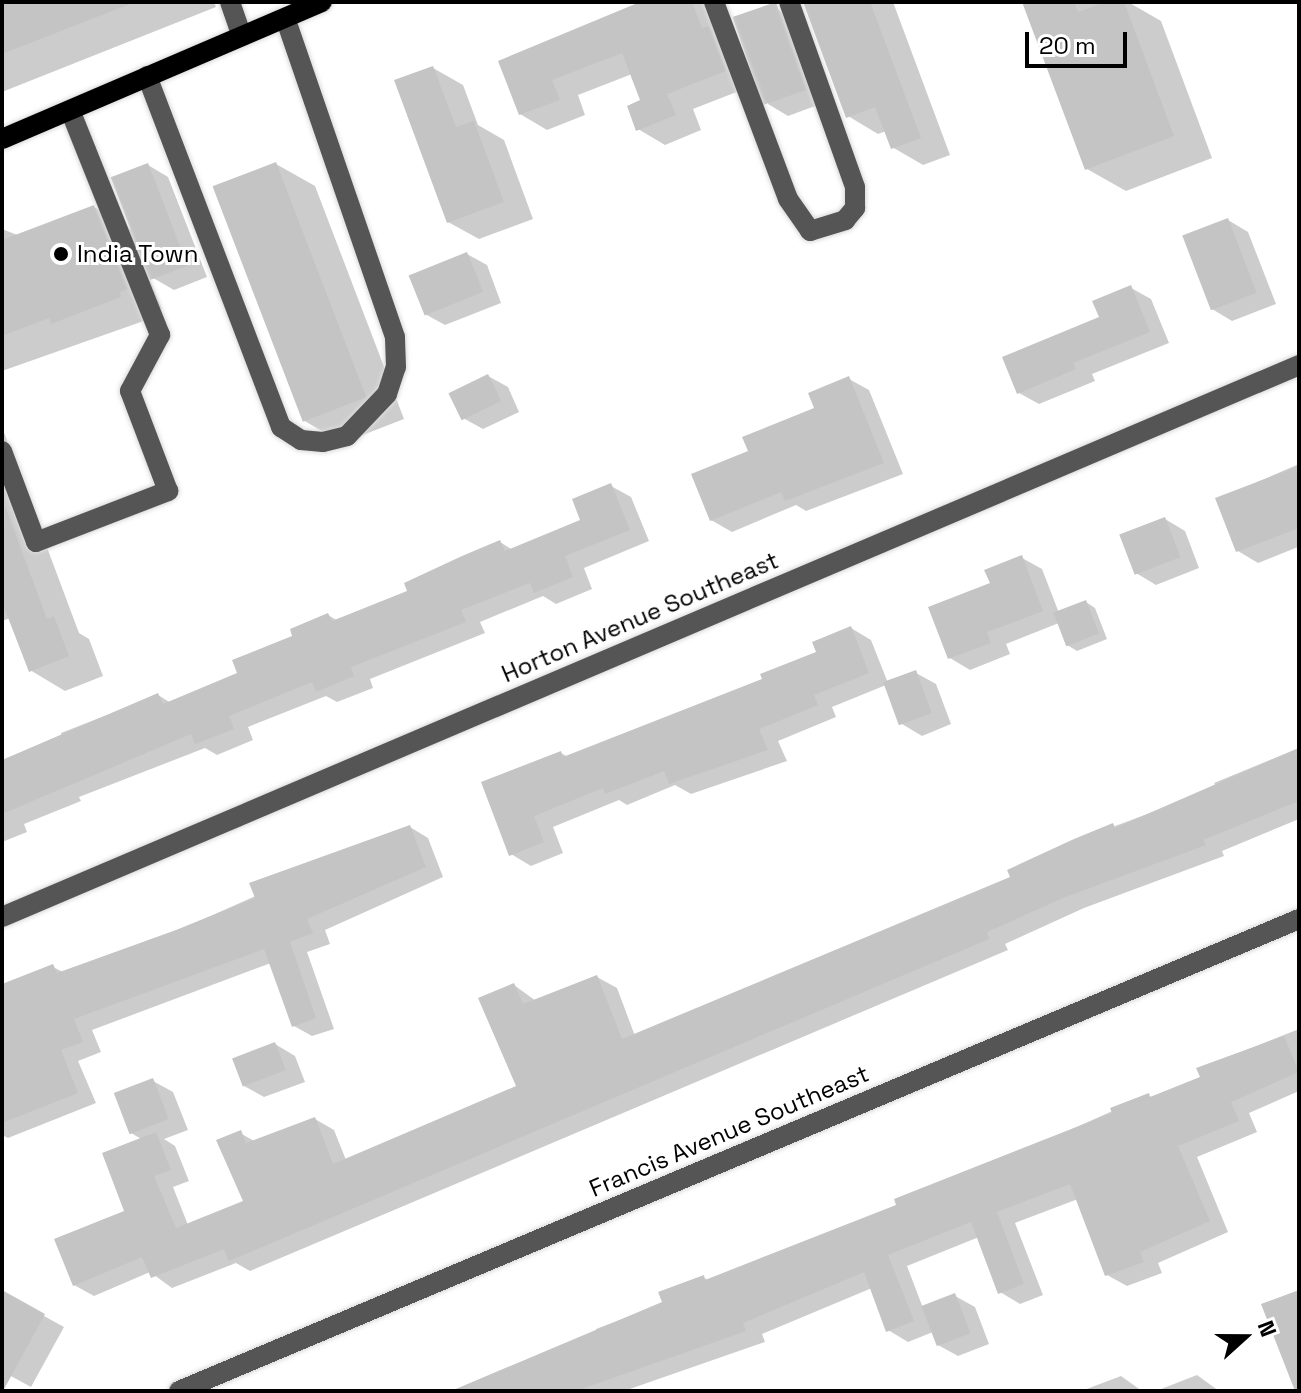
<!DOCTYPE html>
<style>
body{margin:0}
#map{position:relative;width:1301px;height:1393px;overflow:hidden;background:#fff;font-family:"Space Grotesk",sans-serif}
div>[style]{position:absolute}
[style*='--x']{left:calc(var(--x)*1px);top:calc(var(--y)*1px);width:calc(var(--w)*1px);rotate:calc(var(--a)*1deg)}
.shadow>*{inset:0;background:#0003}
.building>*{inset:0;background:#c4c4c4;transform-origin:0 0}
.roads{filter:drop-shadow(0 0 2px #dbdbdb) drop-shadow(0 0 2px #dbdbdb)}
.minor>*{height:20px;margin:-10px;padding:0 10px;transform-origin:10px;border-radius:10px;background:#555}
.major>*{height:20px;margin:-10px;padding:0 10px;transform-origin:10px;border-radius:10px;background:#000}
.dots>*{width:22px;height:22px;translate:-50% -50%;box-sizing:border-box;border:4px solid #fff;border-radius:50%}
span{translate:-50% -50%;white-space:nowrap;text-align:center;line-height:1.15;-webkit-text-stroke:6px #fff;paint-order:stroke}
.poi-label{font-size:24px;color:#000}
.left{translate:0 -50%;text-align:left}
.street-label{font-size:24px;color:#000}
.frame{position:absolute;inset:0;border:4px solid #000;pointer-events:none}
.north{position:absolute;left:1205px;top:1297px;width:80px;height:80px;-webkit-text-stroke:6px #fff;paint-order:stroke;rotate:69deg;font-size:22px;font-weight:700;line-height:32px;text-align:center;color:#000}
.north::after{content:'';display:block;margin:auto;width:28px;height:36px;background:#000;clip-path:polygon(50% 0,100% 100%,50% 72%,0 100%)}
.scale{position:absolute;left:1025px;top:32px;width:102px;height:36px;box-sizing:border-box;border:4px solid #000;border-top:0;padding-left:10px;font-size:24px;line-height:28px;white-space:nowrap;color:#000;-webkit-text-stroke:6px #fff;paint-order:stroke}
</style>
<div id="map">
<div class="shadow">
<i style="clip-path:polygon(2px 2px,214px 2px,216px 7px,2px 92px)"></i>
<i style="clip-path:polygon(647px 2px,712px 2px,752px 86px,693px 109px,701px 130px,665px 145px,638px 129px,643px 101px,632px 74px,578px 95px,585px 115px,547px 130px,520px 114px,500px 62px)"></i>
<i style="clip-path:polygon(805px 2px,893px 2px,950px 155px,923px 165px,892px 147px,886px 131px,878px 134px,848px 116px)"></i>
<i style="clip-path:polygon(1024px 2px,1128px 2px,1161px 21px,1212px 158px,1126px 191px,1087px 169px)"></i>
<i style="clip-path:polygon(777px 9px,797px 21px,826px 102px,788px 116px,768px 104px)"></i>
<i style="clip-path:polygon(433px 68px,463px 85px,478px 125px,504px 140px,533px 219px,479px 239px,448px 222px)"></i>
<i style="clip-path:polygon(276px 164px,315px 186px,404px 419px,342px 443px,303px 420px)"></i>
<i style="clip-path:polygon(148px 165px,168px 177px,207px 277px,174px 290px,148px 275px,162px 309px,154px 312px,155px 317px,2px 371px,2px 229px,20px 236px,94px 207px,134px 231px)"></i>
<i style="clip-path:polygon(1228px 220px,1248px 232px,1276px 304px,1232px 321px,1212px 309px)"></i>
<i style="clip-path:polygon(467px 254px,487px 265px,501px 303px,445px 325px,425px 314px)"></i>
<i style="clip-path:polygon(1131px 288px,1151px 299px,1169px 343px,1092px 374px,1095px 381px,1039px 404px,1019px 393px)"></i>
<i style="clip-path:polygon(488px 376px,508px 387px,519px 412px,483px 429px,463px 418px)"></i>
<i style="clip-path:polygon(849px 379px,869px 390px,903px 474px,806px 511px,796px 505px,732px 532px,711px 520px,750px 453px,816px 409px)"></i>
<i style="clip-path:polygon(2px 427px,79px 633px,89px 639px,103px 676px,65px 691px,30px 670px,10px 618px,2px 621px)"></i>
<i style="clip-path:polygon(1299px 464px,1298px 547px,1258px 563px,1238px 551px,1218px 499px)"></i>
<i style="clip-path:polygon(611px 486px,631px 497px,649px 541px,584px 568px,592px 589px,556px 604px,543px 596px,480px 622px,485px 633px,370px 679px,373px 688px,337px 702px,326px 696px,248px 727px,253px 740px,217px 755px,205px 748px,79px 797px,81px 801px,24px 824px,27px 832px,2px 842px,2px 770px,62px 738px,61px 733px,158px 695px,171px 703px,240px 674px,328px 615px,338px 621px,410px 592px,500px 542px,513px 550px,583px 522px)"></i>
<i style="clip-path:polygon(1165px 519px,1185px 531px,1199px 568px,1156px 585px,1136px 573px)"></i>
<i style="clip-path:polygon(1022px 558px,1042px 569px,1059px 613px,1086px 602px,1095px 608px,1107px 639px,1077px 651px,1067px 645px,1059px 623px,1006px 644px,1010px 654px,970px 670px,950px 658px,992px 585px)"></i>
<i style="clip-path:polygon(851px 628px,871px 640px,888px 683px,916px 673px,936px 684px,951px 724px,922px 736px,902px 724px,886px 685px,832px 707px,836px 717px,778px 741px,787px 761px,691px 794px,675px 785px,627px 805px,619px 800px,553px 827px,563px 853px,531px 866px,511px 854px,561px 753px,568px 757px,765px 680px,819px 653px)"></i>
<i style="clip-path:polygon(1299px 748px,1299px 819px,1222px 851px,1224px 856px,1084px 908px,1005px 944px,1008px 950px,250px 1271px,236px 1263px,172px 1288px,150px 1272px,94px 1296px,74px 1285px,127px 1212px,143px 1140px,131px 1133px,153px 1081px,173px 1092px,188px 1130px,164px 1139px,175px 1146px,189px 1181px,173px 1187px,188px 1225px,246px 1202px,240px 1133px,256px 1142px,315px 1119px,334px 1130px,346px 1160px,519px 1087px,514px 985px,536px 1001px,597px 977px,617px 988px,635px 1036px,1012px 878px,1075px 841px,1217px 788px,1214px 783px)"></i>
<i style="clip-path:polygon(410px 827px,428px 838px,443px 877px,325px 930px,330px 944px,307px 952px,334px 1029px,312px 1036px,294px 1026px,271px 963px,92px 1030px,101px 1052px,78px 1061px,96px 1103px,8px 1138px,2px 1135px,2px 999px,53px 967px,63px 972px,177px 931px)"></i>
<i style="clip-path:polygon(1299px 1029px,1299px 1091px,1249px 1113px,1257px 1132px,1197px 1157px,1228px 1232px,1158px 1263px,1162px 1273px,1127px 1286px,1107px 1275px,1078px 1199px,1015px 1223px,1043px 1295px,1020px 1304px,1000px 1292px,979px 1237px,907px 1266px,923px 1308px,955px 1296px,975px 1307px,989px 1344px,958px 1356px,938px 1345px,933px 1332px,908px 1342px,888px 1330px,872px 1288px,762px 1334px,765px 1342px,624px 1391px,452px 1391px,598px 1334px,596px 1329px,665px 1303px,703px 1277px,709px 1281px,899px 1207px,1148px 1095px,1153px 1098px,1202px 1078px,1199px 1069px)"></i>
<i style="clip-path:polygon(275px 1044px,295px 1056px,305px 1082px,264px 1097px,244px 1086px)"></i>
<i style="clip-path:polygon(6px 1295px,64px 1327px,31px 1387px,9px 1375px,2px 1389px)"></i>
<i style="clip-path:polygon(1197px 1375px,1219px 1391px,1156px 1391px)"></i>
<i style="clip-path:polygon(1121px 1376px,1142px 1391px,1085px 1391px,1084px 1390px)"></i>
</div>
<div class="building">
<i style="clip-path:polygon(2px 2px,130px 2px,130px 4px,2px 54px)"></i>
<i style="clip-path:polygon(640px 2px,692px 2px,702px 28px,709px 26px,726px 71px,667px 94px,676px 115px,636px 131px,627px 106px,640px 100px,622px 53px,552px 80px,560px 100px,519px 115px,498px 61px)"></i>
<i style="left:776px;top:2px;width:93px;height:46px;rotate:71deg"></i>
<i style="clip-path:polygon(803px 2px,870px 2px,921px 138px,891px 149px,875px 107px,846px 118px)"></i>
<i style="clip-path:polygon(1022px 2px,1074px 2px,1078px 12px,1105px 2px,1124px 2px,1174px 136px,1085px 170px)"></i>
<i style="clip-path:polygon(433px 66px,456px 127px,474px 121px,504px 202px,447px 223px,394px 80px)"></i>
<i style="left:276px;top:162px;width:252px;height:68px;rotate:69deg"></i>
<i style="left:148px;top:163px;width:110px;height:40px;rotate:69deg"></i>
<i style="clip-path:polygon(94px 205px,128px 289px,120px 292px,121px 297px,51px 324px,49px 318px,2px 336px,2px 240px)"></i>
<i style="left:1228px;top:218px;width:80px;height:49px;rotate:69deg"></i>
<i style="left:467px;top:252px;width:43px;height:63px;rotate:68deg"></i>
<i style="clip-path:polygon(1131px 285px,1150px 332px,1073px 363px,1076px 369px,1017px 394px,1002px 357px,1099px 317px,1092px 301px)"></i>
<i style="left:488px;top:374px;width:30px;height:44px;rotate:64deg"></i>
<i style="clip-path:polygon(849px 376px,884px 463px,785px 501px,781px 492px,710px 521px,691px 474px,748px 451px,742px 437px,814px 408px,808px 393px)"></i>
<i style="clip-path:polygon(1299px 466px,1299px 528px,1236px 552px,1215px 498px)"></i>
<i style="clip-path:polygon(611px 483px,630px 530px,565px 556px,573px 577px,534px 593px,530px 583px,461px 610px,466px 622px,351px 667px,354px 676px,316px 692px,312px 682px,229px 716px,234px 729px,195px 744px,191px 734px,2px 814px,2px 760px,158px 693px,163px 704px,237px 673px,232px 660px,292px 636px,290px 629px,328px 613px,332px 621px,407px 591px,404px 583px,462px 556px,500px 540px,505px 551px,580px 520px,572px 499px)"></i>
<i style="clip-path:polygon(5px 506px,47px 619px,54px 616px,69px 656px,29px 672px,2px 602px)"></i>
<i style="left:1165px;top:517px;width:43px;height:49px;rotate:69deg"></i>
<i style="clip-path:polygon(1022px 555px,1043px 611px,987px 632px,991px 643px,948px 659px,928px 607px,990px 583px,984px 570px)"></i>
<i style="left:1086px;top:600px;width:36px;height:35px;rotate:69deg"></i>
<i style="clip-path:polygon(851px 626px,869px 673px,814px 695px,818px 705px,759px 729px,768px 750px,669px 784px,664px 771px,605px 794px,603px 788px,534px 816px,544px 842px,509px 856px,481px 782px,561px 751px,563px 757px,762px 679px,760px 674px,816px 652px,812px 642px)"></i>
<i style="left:916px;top:670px;width:46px;height:35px;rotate:70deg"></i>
<i style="clip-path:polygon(1299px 748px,1299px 801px,1203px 840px,1206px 845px,1063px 898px,987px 932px,989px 939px,229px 1261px,224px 1249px,151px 1278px,142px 1257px,73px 1286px,54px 1239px,124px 1211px,102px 1153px,156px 1132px,171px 1170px,154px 1176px,176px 1228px,243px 1201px,216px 1140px,241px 1130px,246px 1143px,315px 1117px,333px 1164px,516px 1086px,478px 998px,514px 983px,523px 1004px,597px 975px,622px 1039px,1010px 877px,1007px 870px,1074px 839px,1113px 823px,1115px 828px)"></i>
<i style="clip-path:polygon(410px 825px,426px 867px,307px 919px,313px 933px,290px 942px,316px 1018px,292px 1027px,264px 949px,74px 1019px,83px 1042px,61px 1050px,78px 1093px,2px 1123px,2px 984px,53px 964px,57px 973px,176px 930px,255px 898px,249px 883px)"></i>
<i style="clip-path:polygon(1284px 1036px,1299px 1072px,1231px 1102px,1239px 1121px,1178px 1146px,1210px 1221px,1140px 1252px,1144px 1262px,1105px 1276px,1070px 1184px,997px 1212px,1024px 1284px,998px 1294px,971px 1222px,888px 1255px,914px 1321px,886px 1332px,864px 1272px,743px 1323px,746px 1331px,576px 1391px,451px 1391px,662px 1302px,658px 1292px,704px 1275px,705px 1280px,896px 1205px,894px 1199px,1112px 1113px,1110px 1108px,1149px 1093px,1150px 1097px,1200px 1077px,1196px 1068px)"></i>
<i style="left:275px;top:1042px;width:30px;height:46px;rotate:69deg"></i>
<i style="left:153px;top:1078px;width:44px;height:42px;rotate:69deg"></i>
<i style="clip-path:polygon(2px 1290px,45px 1314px,3px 1391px,2px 1391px)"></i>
<i style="clip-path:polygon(1299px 1290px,1299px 1391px,1295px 1391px,1261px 1304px)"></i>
<i style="left:955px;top:1293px;width:43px;height:36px;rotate:69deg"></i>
</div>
<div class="roads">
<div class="minor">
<i style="--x:230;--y:2;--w:36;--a:71"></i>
<i style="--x:714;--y:2;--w:210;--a:69.4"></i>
<i style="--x:788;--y:199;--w:39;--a:55"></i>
<i style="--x:810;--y:231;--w:37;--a:-17"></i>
<i style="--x:845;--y:220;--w:16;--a:-50"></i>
<i style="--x:855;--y:208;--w:21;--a:-90"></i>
<i style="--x:855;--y:187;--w:196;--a:-109.6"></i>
<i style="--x:147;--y:76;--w:376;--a:69.1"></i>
<i style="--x:281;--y:427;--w:24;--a:33"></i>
<i style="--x:301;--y:440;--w:22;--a:5"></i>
<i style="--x:323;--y:442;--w:25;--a:-14"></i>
<i style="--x:347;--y:436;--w:58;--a:-46.4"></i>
<i style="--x:387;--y:394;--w:28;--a:-72"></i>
<i style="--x:396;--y:367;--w:30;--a:-92"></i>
<i style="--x:395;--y:337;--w:337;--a:-109"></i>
<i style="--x:2;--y:451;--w:97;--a:69.5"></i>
<i style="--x:36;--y:542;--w:142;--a:-21.1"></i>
<i style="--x:168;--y:491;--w:107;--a:-110.8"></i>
<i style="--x:130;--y:391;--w:64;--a:-61.8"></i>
<i style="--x:160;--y:335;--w:242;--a:-111.8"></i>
<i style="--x:2;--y:917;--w:1410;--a:-23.05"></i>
<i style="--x:179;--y:1391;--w:1215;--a:-22.85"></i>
</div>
<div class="major">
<i style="--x:2;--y:139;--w:348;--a:-23.2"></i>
</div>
</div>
<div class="dots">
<i style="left:61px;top:254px;background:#000"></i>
</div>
<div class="poi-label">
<span class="left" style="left:77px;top:254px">India Town</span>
</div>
<div class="street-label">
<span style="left:640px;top:617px;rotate:-23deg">Horton Avenue Southeast</span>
<span style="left:729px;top:1131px;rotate:-23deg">Francis Avenue Southeast</span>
</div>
<div class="frame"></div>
<div class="north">N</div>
<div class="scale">20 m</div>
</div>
